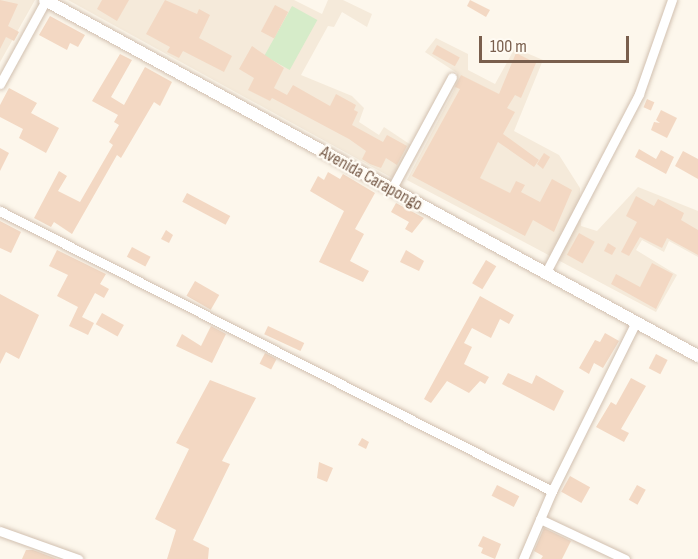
<!DOCTYPE html>
<style>
body{margin:0}
#map{position:relative;width:698px;height:559px;overflow:hidden;background:#fdf7ec;font-family:"Sofia Sans Condensed",sans-serif}
div>[style]{position:absolute}
[style*='--x']{left:calc(var(--x)*1px);top:calc(var(--y)*1px);width:calc(var(--w)*1px);rotate:calc(var(--a)*1deg)}
.residential>*{inset:0;background:#f5eada}
.green>*{inset:0;background:#d6ecc9;transform-origin:0 0}
.building>*{inset:0;background:#f3d8c3;transform-origin:0 0}
.roads{filter:drop-shadow(0 0 2px #d1c0b0) drop-shadow(0 0 2px #d1c0b0)}
.minor>*{height:9px;margin:-4.5px;padding:0 4.5px;transform-origin:4.5px;border-radius:4.5px;background:#fff}
.tertiary>*{height:12px;margin:-6px;padding:0 6px;transform-origin:6px;border-radius:6px;background:#fff}
span{translate:-50% -50%;white-space:nowrap;text-align:center;line-height:1.15;-webkit-text-stroke:5px #fffbf3;paint-order:stroke}
.street-label{font-size:18px;color:#7a5f4d}
.scale{position:absolute;left:479px;top:36px;width:150px;height:27px;box-sizing:border-box;border:3px solid #7a5f4d;border-top:0;padding-left:8px;font-size:18px;line-height:21px;white-space:nowrap;color:#7a5f4d;-webkit-text-stroke:4px #fffbf3;paint-order:stroke}
</style>
<div id="map">
<div class="residential">
<i style="clip-path:polygon(0 0,35px 0,0 62px)"></i>
<i style="clip-path:polygon(68px 0,294px 0,322px 14px,328px 0,343px 0,372px 14px,367px 27px,342px 12px,334px 27px,328px 26px,301px 75px,352px 96px,364px 108px,359px 122px,379px 135px,384px 127px,417px 149px,396px 180px)"></i>
<i style="clip-path:polygon(436px 38px,468px 54px,468px 70px,495px 84px,515px 48px,543px 60px,514px 131px,559px 155px,580px 188px,581px 226px,597px 231px,638px 187px,698px 211px,698px 257px,669px 241px,664px 252px,642px 240px,636px 250px,677px 275px,656px 312px,407px 180px,454px 90px,457px 73px,425px 52px)"></i>
</div>
<div class="green">
<i style="left:292px;top:6px;width:29px;height:57px;rotate:29deg"></i>
</div>
<div class="building">
<i style="clip-path:polygon(0 0,18px 4px,8px 26px,19px 32px,14px 41px,6px 37px,0 49px)"></i>
<i style="clip-path:polygon(102px 0,129px 0,117px 21px,97px 9px)"></i>
<i style="clip-path:polygon(165px 0,197px 14px,199px 9px,210px 15px,199px 38px,232px 56px,224px 72px,183px 51px,179px 58px,167px 52px,170px 47px,146px 34px)"></i>
<i style="clip-path:polygon(470px 0,490px 10px,486px 17px,467px 6px)"></i>
<i style="left:275px;top:5px;width:15px;height:30px;rotate:28deg"></i>
<i style="clip-path:polygon(50px 16px,85px 35px,78px 47px,70px 43px,67px 50px,39px 35px)"></i>
<i style="left:437px;top:45px;width:26px;height:10px;rotate:29deg"></i>
<i style="clip-path:polygon(252px 46px,284px 68px,274px 88px,287px 95px,293px 85px,330px 106px,336px 94px,356px 105px,354px 110px,358px 112px,352px 125px,383px 142px,387px 135px,407px 146px,397px 165px,386px 158px,381px 168px,370px 164px,362px 159px,366px 151px,349px 139px,272px 98px,270px 101px,248px 90px,254px 78px,239px 69px)"></i>
<i style="clip-path:polygon(516px 53px,536px 63px,521px 98px,515px 95px,507px 108px,515px 112px,503px 134px,539px 160px,534px 167px,498px 142px,480px 178px,510px 193px,516px 181px,525px 185px,521px 192px,540px 202px,552px 179px,572px 190px,554px 232px,533px 220px,525px 236px,412px 176px,460px 89px,455px 87px,461px 75px,499px 94px)"></i>
<i style="clip-path:polygon(120px 54px,132px 60px,111px 97px,124px 105px,145px 67px,172px 82px,160px 106px,154px 102px,121px 158px,117px 155px,72px 234px,54px 222px,51px 227px,34px 218px,59px 171px,67px 176px,58px 191px,80px 202px,113px 145px,109px 142px,119px 125px,114px 122px,118px 115px,92px 101px)"></i>
<i style="clip-path:polygon(9px 88px,37px 103px,31px 113px,59px 128px,46px 153px,19px 138px,23px 129px,0 117px,0 105px)"></i>
<i style="left:647px;top:99px;width:8px;height:9px;rotate:23deg"></i>
<i style="clip-path:polygon(661px 110px,677px 118px,667px 138px,651px 130px,654px 122px,660px 123px,656px 120px)"></i>
<i style="clip-path:polygon(0 148px,9px 153px,0 171px)"></i>
<i style="clip-path:polygon(639px 149px,656px 159px,661px 150px,674px 157px,666px 174px,635px 157px)"></i>
<i style="clip-path:polygon(683px 151px,698px 159px,698px 179px,675px 166px)"></i>
<i style="clip-path:polygon(544px 153px,550px 157px,543px 169px,537px 164px)"></i>
<i style="clip-path:polygon(328px 172px,340px 179px,343px 174px,375px 193px,355px 229px,364px 234px,350px 261px,369px 271px,363px 282px,319px 262px,344px 211px,310px 191px,318px 176px,324px 180px)"></i>
<i style="left:187px;top:193px;width:49px;height:10px;rotate:28deg"></i>
<i style="clip-path:polygon(636px 196px,654px 206px,658px 199px,684px 213px,681px 220px,698px 230px,698px 255px,667px 238px,662px 248px,640px 237px,629px 256px,621px 252px,637px 222px,626px 216px)"></i>
<i style="clip-path:polygon(396px 203px,424px 218px,412px 233px,405px 229px,409px 222px,391px 212px)"></i>
<i style="clip-path:polygon(0 221px,21px 232px,11px 253px,0 248px)"></i>
<i style="clip-path:polygon(166px 230px,173px 235px,169px 243px,161px 239px)"></i>
<i style="left:579px;top:233px;width:18px;height:25px;rotate:29deg"></i>
<i style="clip-path:polygon(608px 243px,616px 248px,612px 255px,604px 251px)"></i>
<i style="left:132px;top:247px;width:21px;height:11px;rotate:28deg"></i>
<i style="clip-path:polygon(57px 250px,106px 274px,100px 284px,109px 289px,104px 298px,95px 293px,82px 317px,94px 323px,88px 335px,69px 326px,78px 307px,57px 296px,68px 275px,49px 266px)"></i>
<i style="clip-path:polygon(406px 250px,424px 261px,419px 271px,400px 262px)"></i>
<i style="left:486px;top:260px;width:12px;height:27px;rotate:31deg"></i>
<i style="clip-path:polygon(652px 263px,673px 274px,656px 309px,611px 284px,616px 274px,640px 287px)"></i>
<i style="left:195px;top:281px;width:28px;height:17px;rotate:30deg"></i>
<i style="clip-path:polygon(0 294px,39px 315px,19px 359px,6px 352px,0 364px)"></i>
<i style="clip-path:polygon(480px 296px,514px 315px,509px 324px,500px 319px,491px 338px,472px 328px,464px 343px,472px 347px,464px 364px,489px 377px,485px 384px,480px 381px,469px 393px,447px 381px,431px 403px,424px 399px)"></i>
<i style="left:102px;top:313px;width:25px;height:13px;rotate:29deg"></i>
<i style="clip-path:polygon(211px 326px,226px 334px,212px 363px,176px 346px,182px 334px,201px 346px)"></i>
<i style="left:268px;top:326px;width:40px;height:9px;rotate:25deg"></i>
<i style="clip-path:polygon(605px 333px,619px 341px,603px 368px,594px 363px,589px 374px,579px 368px,595px 340px,600px 342px)"></i>
<i style="left:265px;top:353px;width:13px;height:12px;rotate:27deg"></i>
<i style="left:656px;top:354px;width:13px;height:16px;rotate:27deg"></i>
<i style="clip-path:polygon(508px 373px,532px 384px,536px 375px,564px 391px,554px 411px,502px 384px)"></i>
<i style="clip-path:polygon(631px 378px,646px 386px,621px 429px,629px 433px,624px 442px,596px 427px,611px 402px,616px 405px)"></i>
<i style="clip-path:polygon(210px 380px,256px 398px,222px 461px,230px 464px,193px 540px,209px 548px,208px 559px,167px 559px,176px 530px,155px 519px,189px 449px,176px 443px)"></i>
<i style="clip-path:polygon(362px 438px,369px 442px,366px 449px,358px 445px)"></i>
<i style="clip-path:polygon(319px 462px,333px 468px,327px 482px,317px 478px)"></i>
<i style="left:570px;top:476px;width:23px;height:18px;rotate:29deg"></i>
<i style="left:497px;top:485px;width:25px;height:12px;rotate:27deg"></i>
<i style="left:637px;top:485px;width:10px;height:17px;rotate:29deg"></i>
<i style="clip-path:polygon(544px 528px,571px 541px,562px 559px,541px 559px,543px 556px,534px 551px)"></i>
<i style="clip-path:polygon(483px 536px,501px 544px,495px 559px,481px 553px,483px 548px,478px 546px)"></i>
<i style="clip-path:polygon(26px 550px,33px 550px,57px 559px,22px 559px)"></i>
</div>
<div class="roads">
<div class="minor">
<i style="--x:0;--y:84;--w:96;--a:-61.3"></i>
<i style="--x:391;--y:190;--w:128;--a:-61.6"></i>
<i style="--x:0;--y:211;--w:619;--a:26.9"></i>
<i style="--x:545;--y:274;--w:203;--a:-62.4"></i>
<i style="--x:639;--y:94;--w:100;--a:-70.7"></i>
<i style="--x:540;--y:519;--w:94;--a:25.2"></i>
<i style="--x:0;--y:531;--w:83;--a:19.7"></i>
<i style="--x:523;--y:559;--w:74;--a:-66.9"></i>
<i style="--x:552;--y:491;--w:189;--a:-63.6"></i>
</div>
<div class="tertiary">
<i style="--x:45;--y:0;--w:744;--a:28.6"></i>
</div>
</div>
<div class="street-label">
<span style="left:371px;top:179px;rotate:29deg">Avenida Carapongo</span>
</div>
<div class="scale">100 m</div>
</div>
